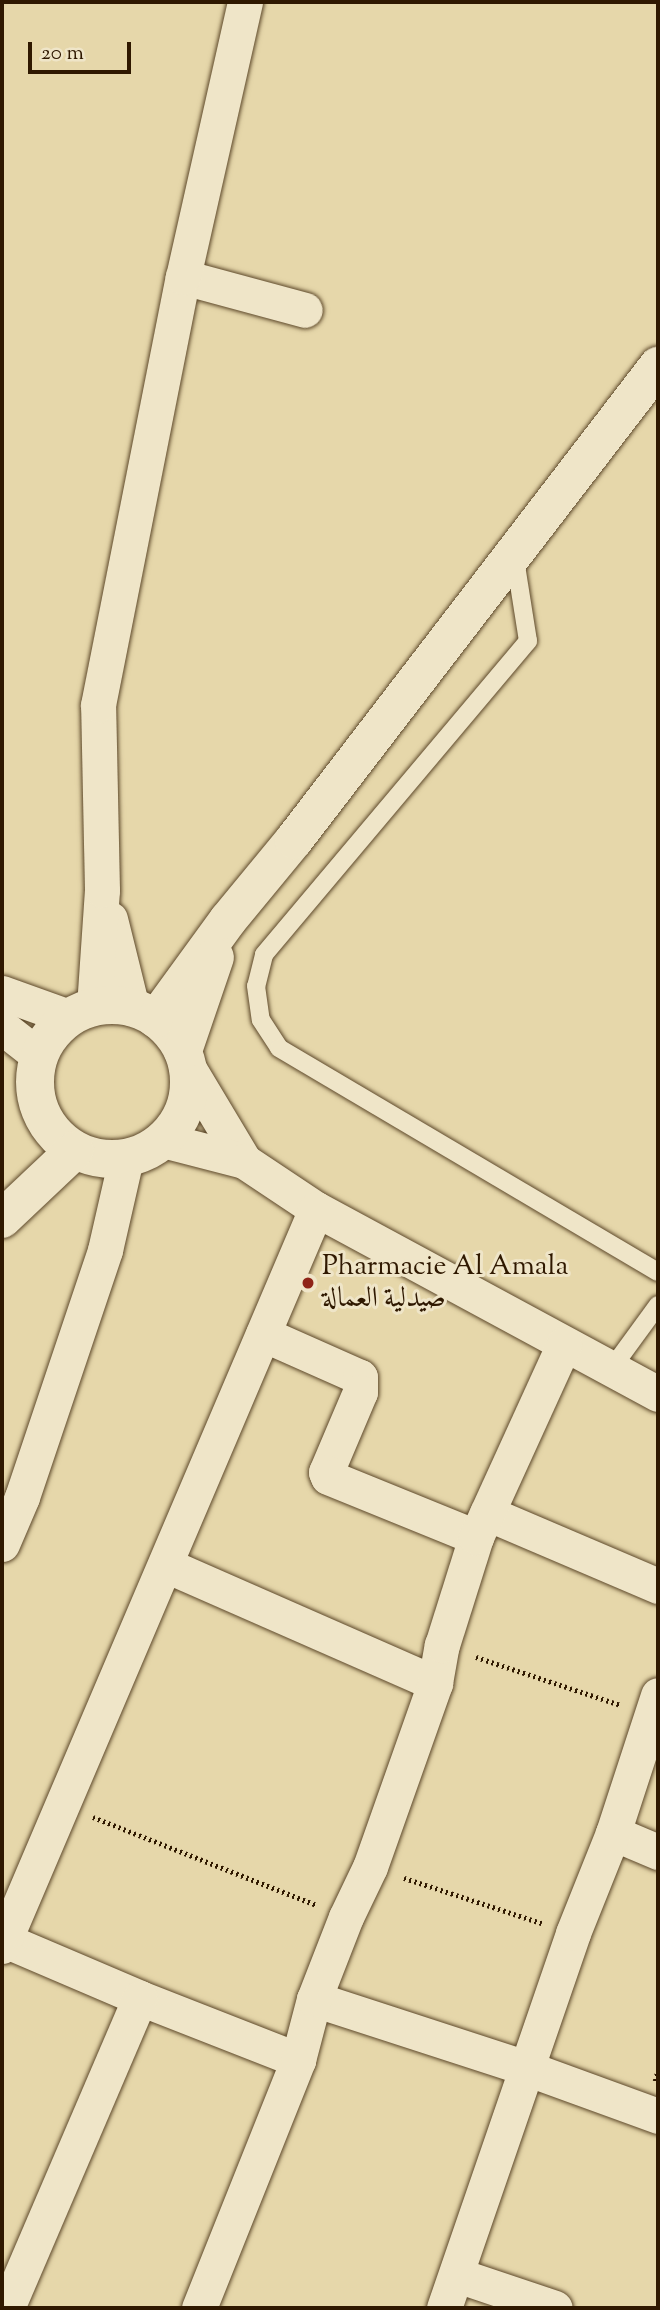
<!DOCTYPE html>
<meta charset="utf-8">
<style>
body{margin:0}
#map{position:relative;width:660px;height:2310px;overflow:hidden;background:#e6d7aa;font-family:"Sorts Mill Goudy",Amiri,serif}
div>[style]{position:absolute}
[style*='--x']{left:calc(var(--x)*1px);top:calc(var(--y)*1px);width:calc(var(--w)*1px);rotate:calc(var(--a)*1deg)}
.path>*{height:4.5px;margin-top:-2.25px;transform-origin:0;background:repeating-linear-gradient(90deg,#2f1800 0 2px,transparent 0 5.5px)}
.roads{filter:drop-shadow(0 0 2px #5d482a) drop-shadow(0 0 2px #5d482a)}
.lane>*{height:18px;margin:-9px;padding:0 9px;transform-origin:9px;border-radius:9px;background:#efe5c8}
.street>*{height:35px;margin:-17.5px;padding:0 17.5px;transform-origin:17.5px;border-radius:17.5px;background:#efe5c8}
.secondary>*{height:38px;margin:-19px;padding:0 19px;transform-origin:19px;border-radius:19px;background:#efe5c8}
.secondary>.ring{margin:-19px;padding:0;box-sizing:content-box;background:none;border:38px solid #efe5c8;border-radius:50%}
.dots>*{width:19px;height:19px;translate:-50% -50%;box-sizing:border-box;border:4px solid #efe5c8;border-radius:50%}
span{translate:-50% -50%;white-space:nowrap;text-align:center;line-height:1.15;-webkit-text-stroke:6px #efe5c8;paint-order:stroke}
.poi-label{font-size:28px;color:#2f1800}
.left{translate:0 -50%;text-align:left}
.frame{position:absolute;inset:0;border:4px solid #2f1800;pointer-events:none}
.scale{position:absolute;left:28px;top:42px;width:103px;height:32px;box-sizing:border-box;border:4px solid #2f1800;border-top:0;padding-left:9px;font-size:21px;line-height:24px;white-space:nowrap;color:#2f1800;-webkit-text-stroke:5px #efe5c8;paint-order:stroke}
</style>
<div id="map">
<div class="path">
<i style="--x:476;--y:1657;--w:152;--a:18.4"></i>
<i style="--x:93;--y:1817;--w:240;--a:21.5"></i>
<i style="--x:404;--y:1878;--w:145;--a:18.1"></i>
<i style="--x:655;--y:2081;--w:11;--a:-75"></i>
</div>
<div class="roads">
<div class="lane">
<i style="--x:515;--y:559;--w:83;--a:81"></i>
<i style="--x:528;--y:641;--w:410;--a:130.1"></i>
<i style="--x:264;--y:955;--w:32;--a:104"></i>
<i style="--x:256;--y:986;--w:34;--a:82"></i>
<i style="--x:261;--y:1020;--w:33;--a:57"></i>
<i style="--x:279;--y:1048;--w:440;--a:30.6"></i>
<i style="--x:612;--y:1368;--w:78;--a:-53.9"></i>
</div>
<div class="street">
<i style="--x:183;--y:277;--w:126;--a:15.1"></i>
<i style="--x:110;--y:919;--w:92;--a:76.1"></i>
<i style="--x:2;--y:993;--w:71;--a:19.7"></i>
<i style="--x:94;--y:1007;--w:117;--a:-86.1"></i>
<i style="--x:102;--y:890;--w:185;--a:-91.2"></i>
<i style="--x:98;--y:705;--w:436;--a:-78.8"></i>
<i style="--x:183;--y:277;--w:282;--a:-77.3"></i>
<i style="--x:2;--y:1027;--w:47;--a:38.1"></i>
<i style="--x:189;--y:1069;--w:107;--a:59.1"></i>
<i style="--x:163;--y:1140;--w:84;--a:14.5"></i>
<i style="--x:244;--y:1161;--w:87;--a:33.7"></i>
<i style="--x:316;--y:1209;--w:389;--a:28.4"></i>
<i style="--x:263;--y:1334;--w:106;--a:23.9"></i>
<i style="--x:360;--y:1377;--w:15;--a:90"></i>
<i style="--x:360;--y:1392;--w:87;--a:113"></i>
<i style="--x:326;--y:1472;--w:5;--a:68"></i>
<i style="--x:328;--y:1477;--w:160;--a:22.1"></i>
<i style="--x:487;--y:1513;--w:186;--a:23.1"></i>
<i style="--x:2;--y:1544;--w:51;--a:-66.9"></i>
<i style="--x:22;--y:1497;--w:261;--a:-71.4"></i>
<i style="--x:105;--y:1250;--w:94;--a:-77.1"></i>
<i style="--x:166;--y:1565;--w:294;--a:23.7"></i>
<i style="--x:613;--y:1833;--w:49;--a:22.9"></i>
<i style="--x:2;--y:1939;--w:150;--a:23.1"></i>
<i style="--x:140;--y:1998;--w:170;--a:21.4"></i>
<i style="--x:2;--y:1946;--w:801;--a:-66.92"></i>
<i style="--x:314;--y:1999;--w:226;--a:18"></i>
<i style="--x:529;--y:2069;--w:137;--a:20"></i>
<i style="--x:457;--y:2275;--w:103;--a:18.6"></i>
<i style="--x:7;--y:2308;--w:337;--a:-66.8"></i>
<i style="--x:199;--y:2308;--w:267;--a:-68.2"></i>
<i style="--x:298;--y:2060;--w:63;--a:-75.3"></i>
<i style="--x:314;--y:1999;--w:88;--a:-68.7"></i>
<i style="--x:346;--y:1917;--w:55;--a:-64.4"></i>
<i style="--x:370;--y:1867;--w:195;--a:-70.5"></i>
<i style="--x:435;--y:1683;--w:39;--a:-80"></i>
<i style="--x:442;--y:1645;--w:113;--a:-72.5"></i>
<i style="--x:476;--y:1537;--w:212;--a:-65.5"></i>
<i style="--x:444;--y:2308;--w:397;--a:-71"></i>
<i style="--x:573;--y:1933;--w:108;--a:-68.2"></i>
<i style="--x:613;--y:1833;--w:145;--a:-71.9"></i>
</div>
<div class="secondary">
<i class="ring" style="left:35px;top:1005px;width:116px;height:116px"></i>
<i style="--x:156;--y:1019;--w:122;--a:-54"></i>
<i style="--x:228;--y:920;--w:104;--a:-50.5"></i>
<i style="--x:294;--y:840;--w:598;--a:-52.48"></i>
<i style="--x:183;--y:1051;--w:99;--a:-71.2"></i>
<i style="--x:2;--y:1219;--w:100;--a:-43.4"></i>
</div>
</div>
<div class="dots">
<i style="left:308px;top:1283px;background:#8f2418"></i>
</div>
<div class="poi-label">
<span class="left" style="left:322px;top:1283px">Pharmacie Al Amala<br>صيدلية العمالة</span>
</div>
<div class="frame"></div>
<div class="scale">20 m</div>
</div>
